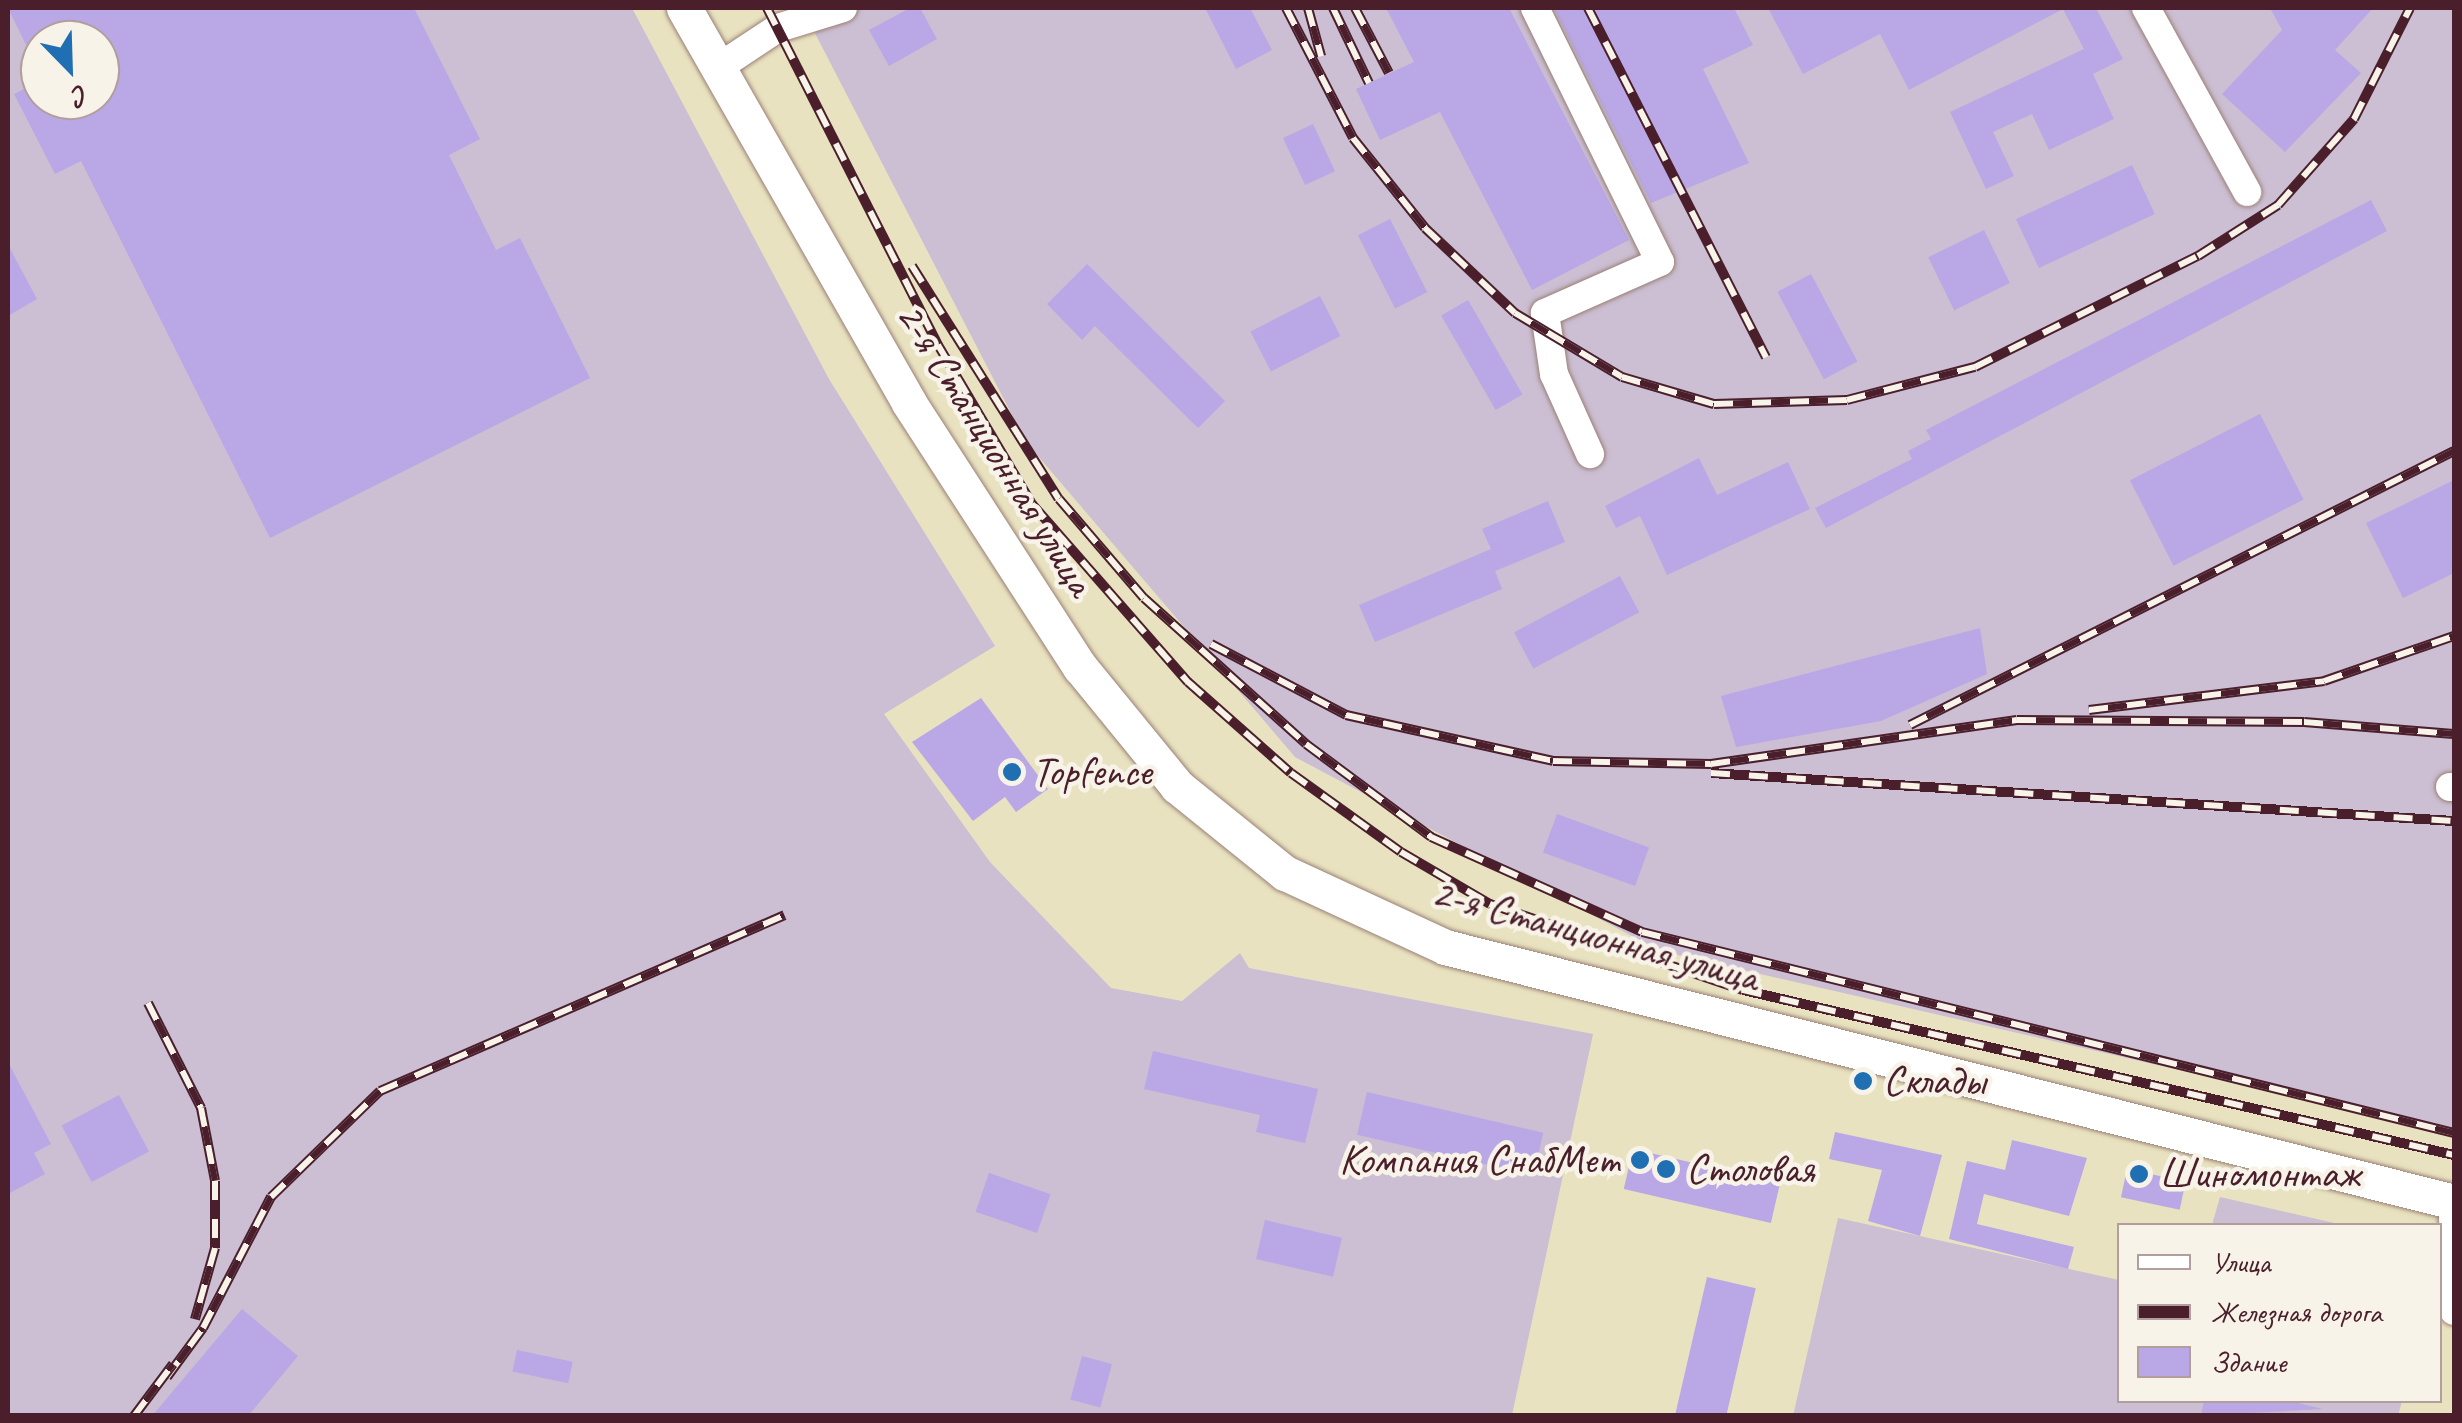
<!DOCTYPE html>
<meta charset="utf-8">
<style>
body{margin:0}
#map{position:relative;width:2462px;height:1423px;overflow:hidden;background:#e9e2c0;font-family:Caveat,sans-serif}
div>[style]{position:absolute}
[style*='--x']{left:calc(var(--x)*1px);top:calc(var(--y)*1px);width:calc(var(--w)*1px);rotate:calc(var(--a)*1deg)}
.industrial>*{inset:0;background:#ccbed3}
.building>*{inset:0;background:#b9a8e5;transform-origin:0 0}
.roads{filter:drop-shadow(0 0 2px #9a8076) drop-shadow(0 0 2px #9a8076)}
.minor>*{height:28px;margin:-14px;padding:0 14px;transform-origin:14px;border-radius:14px;background:#fff}
.major>*{height:35px;margin:-17.5px;padding:0 17.5px;transform-origin:17.5px;border-radius:17.5px;background:#fff}
.rail>*{height:10px;margin-top:-5px;transform-origin:0;background:repeating-linear-gradient(90deg,#f7f3e8 0 19px,#4a1f2b 0 38px);box-sizing:border-box;border-block:2px solid #4a1f2b}
.dots>*{width:28px;height:28px;translate:-50% -50%;box-sizing:border-box;border:5px solid #f7f3e8;border-radius:50%}
span{translate:-50% -50%;white-space:nowrap;text-align:center;line-height:1.15;-webkit-text-stroke:9px #f7f3e8;paint-order:stroke}
.street-label{font-size:42px;color:#4a1f2b}
.poi-label{font-size:42px;color:#4a1f2b}
.left{translate:0 -50%;text-align:left}
.right{translate:-100% -50%;text-align:right}
.frame{position:absolute;inset:0;border:10px solid #4a1f2b;pointer-events:none}
.legend{position:absolute;left:2117px;top:1223px;width:325px;height:180px;box-sizing:border-box;background:#f7f3e8;border:2px solid #b29e9c;margin:0;padding:12px 18px;list-style:none;font-size:30px;color:#4a1f2b}
.legend li{display:flex;align-items:center;gap:20px;height:50px}
.legend b{width:50px;border:2px solid #b29e9c}
.north{position:absolute;left:20px;top:20px;width:100px;height:100px;box-sizing:border-box;background:#f7f3e8;border:2px solid #b29e9c;border-radius:50%;rotate:157deg;font-size:28px;font-weight:700;line-height:40px;text-align:center;color:#4a1f2b}
.north::after{content:'';display:block;margin:auto;width:35px;height:45px;background:#1f6fb2;clip-path:polygon(50% 0,100% 100%,50% 72%,0 100%)}
</style>
<div id="map">
<div class="industrial">
<i style="clip-path:polygon(evenodd,8px 8px,632px 8px,829px 379px,995px 646px,884px 714px,990px 862px,1111px 988px,1182px 1001px,1240px 953px,1249px 968px,1593px 1034px,1512px 1415px,8px 1416px,8px 8px,40px 40px,100px 40px,100px 100px,40px 100px,40px 40px)"></i>
<i style="clip-path:polygon(802px 8px,2454px 8px,2454px 1133px,1660px 951px,1295px 757px,1026px 442px)"></i>
<i style="clip-path:polygon(2220px 1197px,2343px 1225px,2212px 1225px)"></i>
<i style="clip-path:polygon(1838px 1218px,2119px 1280px,2120px 1400px,2402px 1401px,2398px 1416px,1793px 1416px)"></i>
</div>
<div class="building">
<i style="clip-path:polygon(8px 8px,414px 8px,480px 139px,449px 155px,496px 250px,520px 238px,590px 378px,270px 538px,81px 161px,55px 174px,14px 94px,40px 81px,40px 100px,100px 100px,100px 40px,40px 40px,40px 74px)"></i>
<i style="clip-path:polygon(910px 8px,920px 8px,937px 39px,889px 66px,869px 30px)"></i>
<i style="clip-path:polygon(1205px 8px,1250px 8px,1272px 50px,1236px 69px)"></i>
<i style="clip-path:polygon(1386px 8px,1509px 8px,1629px 240px,1532px 290px,1440px 112px,1380px 140px,1356px 89px,1414px 62px)"></i>
<i style="clip-path:polygon(1554px 8px,1734px 8px,1753px 45px,1703px 69px,1749px 163px,1651px 203px)"></i>
<i style="clip-path:polygon(1768px 8px,2096px 8px,2123px 59px,2093px 74px,2114px 119px,2049px 150px,2032px 114px,1993px 132px,2014px 176px,1986px 189px,1950px 112px,2084px 49px,2063px 9px,1909px 90px,1880px 34px,1803px 74px)"></i>
<i style="clip-path:polygon(2270px 8px,2373px 8px,2335px 50px,2361px 73px,2285px 152px,2222px 94px,2282px 30px)"></i>
<i style="left:1313px;top:124px;width:52px;height:33px;rotate:65deg"></i>
<i style="left:2132px;top:165px;width:54px;height:128px;rotate:65deg"></i>
<i style="clip-path:polygon(2371px 200px,2387px 231px,1826px 528px,1815px 508px,1912px 459px,1908px 451px,1931px 439px,1926px 430px)"></i>
<i style="left:1390px;top:219px;width:82px;height:36px;rotate:63deg"></i>
<i style="left:1984px;top:230px;width:59px;height:62px;rotate:64deg"></i>
<i style="clip-path:polygon(8px 245px,37px 299px,8px 316px)"></i>
<i style="clip-path:polygon(1087px 264px,1225px 401px,1198px 428px,1095px 326px,1082px 340px,1047px 304px)"></i>
<i style="left:1811px;top:274px;width:99px;height:38px;rotate:62deg"></i>
<i style="left:1320px;top:296px;width:45px;height:78px;rotate:63deg"></i>
<i style="left:1468px;top:300px;width:109px;height:31px;rotate:60deg"></i>
<i style="left:2260px;top:414px;width:96px;height:146px;rotate:63deg"></i>
<i style="clip-path:polygon(1699px 458px,1717px 495px,1788px 462px,1810px 509px,1667px 575px,1640px 516px,1616px 528px,1605px 506px)"></i>
<i style="clip-path:polygon(2454px 480px,2454px 573px,2403px 598px,2366px 523px)"></i>
<i style="clip-path:polygon(1548px 501px,1565px 542px,1495px 571px,1502px 589px,1375px 642px,1359px 605px,1491px 549px,1482px 529px)"></i>
<i style="left:1620px;top:576px;width:41px;height:120px;rotate:62deg"></i>
<i style="clip-path:polygon(1980px 628px,1987px 674px,1881px 721px,1736px 747px,1721px 696px)"></i>
<i style="clip-path:polygon(981px 698px,1048px 789px,1016px 812px,1005px 797px,973px 821px,912px 742px)"></i>
<i style="left:1557px;top:814px;width:98px;height:41px;rotate:20deg"></i>
<i style="clip-path:polygon(1153px 1051px,1318px 1089px,1305px 1143px,1256px 1132px,1260px 1115px,1144px 1089px)"></i>
<i style="clip-path:polygon(8px 1062px,51px 1144px,34px 1153px,45px 1174px,8px 1194px)"></i>
<i style="left:1367px;top:1092px;width:181px;height:44px;rotate:13deg"></i>
<i style="left:119px;top:1095px;width:64px;height:65px;rotate:62deg"></i>
<i style="clip-path:polygon(1835px 1132px,1942px 1155px,1920px 1236px,1868px 1221px,1882px 1170px,1829px 1159px)"></i>
<i style="clip-path:polygon(2012px 1140px,2087px 1158px,2069px 1216px,1984px 1194px,1977px 1224px,2074px 1247px,2068px 1269px,1949px 1239px,1967px 1161px,2005px 1170px)"></i>
<i style="left:1633px;top:1149px;width:151px;height:41px;rotate:13deg"></i>
<i style="left:2127px;top:1169px;width:60px;height:29px;rotate:12deg"></i>
<i style="left:989px;top:1173px;width:65px;height:41px;rotate:19deg"></i>
<i style="left:1265px;top:1220px;width:79px;height:40px;rotate:13deg"></i>
<i style="left:1707px;top:1277px;width:50px;height:143px;rotate:13deg"></i>
<i style="clip-path:polygon(242px 1309px,298px 1356px,248px 1416px,152px 1416px)"></i>
<i style="left:517px;top:1350px;width:57px;height:22px;rotate:12deg"></i>
<i style="left:1082px;top:1356px;width:31px;height:45px;rotate:15deg"></i>
<i style="clip-path:polygon(2204px 1400px,2285px 1400px,2323px 1409px,2201px 1416px)"></i>
</div>
<div class="roads">
<div class="minor">
<i style="--x:1535;--y:8;--w:283;--a:63.8"></i>
<i style="--x:1660;--y:262;--w:126;--a:156.1"></i>
<i style="--x:1545;--y:313;--w:62;--a:81.6"></i>
<i style="--x:1554;--y:374;--w:88;--a:65.8"></i>
<i style="--x:2146;--y:8;--w:210;--a:61.2"></i>
<i style="--x:716;--y:69;--w:74;--a:-33.5"></i>
<i style="--x:778;--y:28;--w:68;--a:-17.1"></i>
<i style="--x:2450;--y:787;--w:4;--a:0"></i>
<i style="--x:2453;--y:1202;--w:109;--a:89.5"></i>
</div>
<div class="major">
<i style="--x:684;--y:8;--w:455;--a:60.3"></i>
<i style="--x:909;--y:403;--w:315;--a:57.1"></i>
<i style="--x:1080;--y:667;--w:154;--a:50.8"></i>
<i style="--x:1177;--y:786;--w:139;--a:38.9"></i>
<i style="--x:1285;--y:873;--w:176;--a:24.8"></i>
<i style="--x:1445;--y:947;--w:1041;--a:14.18"></i>
</div>
</div>
<div class="rail">
<i style="--x:767;--y:8;--w:378;--a:63.1"></i>
<i style="--x:938;--y:345;--w:185;--a:59.4"></i>
<i style="--x:1032;--y:504;--w:237;--a:48.8"></i>
<i style="--x:1188;--y:682;--w:137;--a:41.5"></i>
<i style="--x:1291;--y:773;--w:135;--a:35.7"></i>
<i style="--x:1401;--y:852;--w:103;--a:30.3"></i>
<i style="--x:1490;--y:904;--w:267;--a:18.8"></i>
<i style="--x:1743;--y:990;--w:730;--a:13.07"></i>
<i style="--x:1286;--y:8;--w:146;--a:62.7"></i>
<i style="--x:1353;--y:138;--w:115;--a:51.3"></i>
<i style="--x:1425;--y:228;--w:124;--a:43.4"></i>
<i style="--x:1515;--y:313;--w:125;--a:30.9"></i>
<i style="--x:1622;--y:377;--w:96;--a:16.4"></i>
<i style="--x:1714;--y:404;--w:133;--a:-1.7"></i>
<i style="--x:1847;--y:400;--w:132;--a:-14.5"></i>
<i style="--x:1975;--y:367;--w:249;--a:-26.5"></i>
<i style="--x:2198;--y:256;--w:95;--a:-32.5"></i>
<i style="--x:2278;--y:205;--w:115;--a:-48.5"></i>
<i style="--x:2354;--y:119;--w:124;--a:-63.2"></i>
<i style="--x:1308;--y:8;--w:50;--a:74.8"></i>
<i style="--x:1333;--y:8;--w:83;--a:64.4"></i>
<i style="--x:1355;--y:8;--w:73;--a:62.4"></i>
<i style="--x:1588;--y:8;--w:392;--a:63"></i>
<i style="--x:912;--y:266;--w:275;--a:57.8"></i>
<i style="--x:1059;--y:499;--w:130;--a:49.4"></i>
<i style="--x:1144;--y:598;--w:218;--a:42"></i>
<i style="--x:1306;--y:744;--w:156;--a:36.6"></i>
<i style="--x:1431;--y:837;--w:231;--a:24.2"></i>
<i style="--x:1642;--y:932;--w:837;--a:13.9"></i>
<i style="--x:1211;--y:644;--w:153;--a:27.7"></i>
<i style="--x:1346;--y:715;--w:212;--a:12.5"></i>
<i style="--x:1553;--y:761;--w:158;--a:1.1"></i>
<i style="--x:1711;--y:764;--w:309;--a:-8.2"></i>
<i style="--x:2017;--y:720;--w:287;--a:0.4"></i>
<i style="--x:2304;--y:722;--w:150;--a:4.6"></i>
<i style="--x:2089;--y:710;--w:237;--a:-7"></i>
<i style="--x:2324;--y:681;--w:138;--a:-19.1"></i>
<i style="--x:1910;--y:725;--w:609;--a:-26.73"></i>
<i style="--x:1711;--y:773;--w:745;--a:3.7"></i>
<i style="--x:148;--y:1003;--w:118;--a:63.2"></i>
<i style="--x:201;--y:1108;--w:74;--a:79.1"></i>
<i style="--x:215;--y:1181;--w:67;--a:90"></i>
<i style="--x:215;--y:1248;--w:74;--a:105.7"></i>
<i style="--x:167;--y:1377;--w:61;--a:-53.7"></i>
<i style="--x:203;--y:1328;--w:148;--a:-62.6"></i>
<i style="--x:271;--y:1197;--w:152;--a:-44.2"></i>
<i style="--x:380;--y:1091;--w:441;--a:-23.5"></i>
<i style="--x:134;--y:1416;--w:65;--a:-53.1"></i>
</div>
<div class="dots">
<i style="left:1012px;top:772px;background:#1f6fb2"></i>
<i style="left:1863px;top:1081px;background:#1f6fb2"></i>
<i style="left:1640px;top:1160px;background:#1f6fb2"></i>
<i style="left:1666px;top:1169px;background:#1f6fb2"></i>
<i style="left:2139px;top:1174px;background:#1f6fb2"></i>
</div>
<div class="street-label">
<span style="left:995px;top:449px;rotate:58deg">2-я Станционная улица</span>
<span style="left:1595px;top:935px;rotate:15deg">2-я Станционная улица</span>
</div>
<div class="poi-label">
<span class="left" style="left:1032px;top:772px">Topfence</span>
<span class="left" style="left:1883px;top:1081px">Склады</span>
<span class="right" style="left:1620px;top:1160px">Компания СнабМет</span>
<span class="left" style="left:1686px;top:1169px">Столовая</span>
<span class="left" style="left:2159px;top:1174px">Шиномонтаж</span>
</div>
<div class="frame"></div>
<ul class="legend">
<li><b style="height:12px;background:#fff"></b>Улица</li>
<li><b style="height:12px;background:#4a1f2b"></b>Железная дорога</li>
<li><b style="height:28px;background:#b9a8e5"></b>Здание</li>
</ul>
<div class="north">С</div>
</div>
